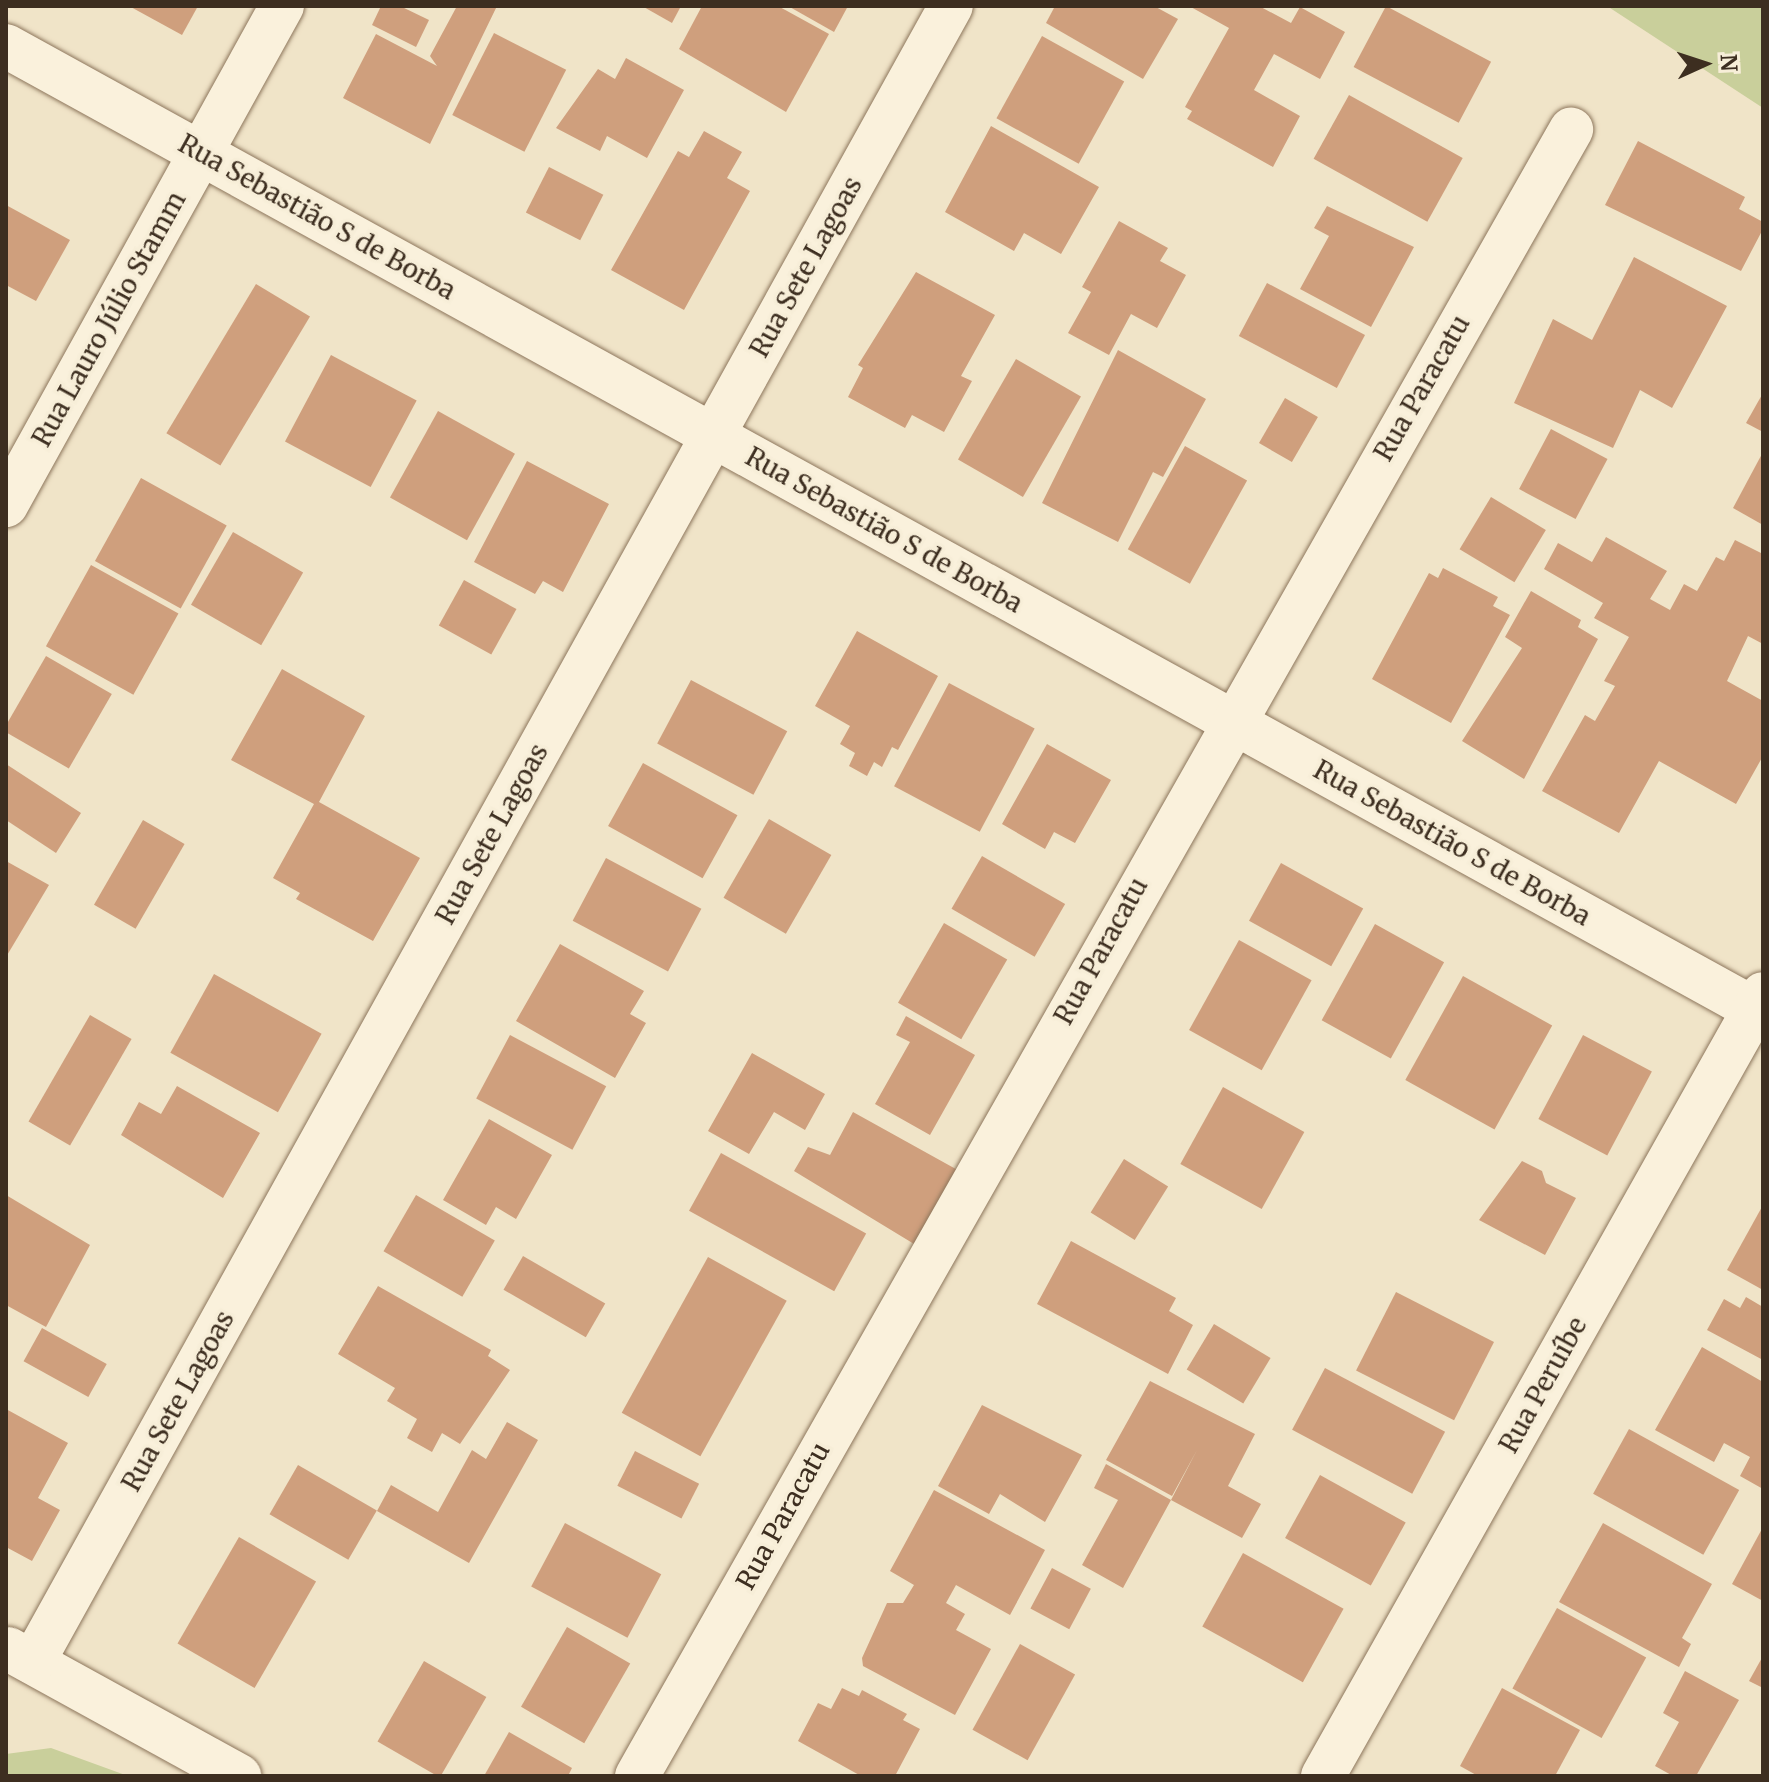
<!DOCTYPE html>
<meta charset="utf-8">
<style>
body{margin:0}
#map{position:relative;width:1769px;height:1782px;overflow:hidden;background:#f0e4c8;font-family:Merriweather,serif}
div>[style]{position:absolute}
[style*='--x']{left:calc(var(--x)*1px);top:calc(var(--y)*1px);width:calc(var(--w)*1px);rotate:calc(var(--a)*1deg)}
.green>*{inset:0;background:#c9cf9b}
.building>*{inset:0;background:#cf9f7d;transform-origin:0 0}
.roads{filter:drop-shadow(0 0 2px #8d765c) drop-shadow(0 0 2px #8d765c)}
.minor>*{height:44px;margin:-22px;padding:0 22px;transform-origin:22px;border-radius:22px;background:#faf1dc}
span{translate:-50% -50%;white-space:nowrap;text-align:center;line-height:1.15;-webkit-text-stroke:7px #f7eed8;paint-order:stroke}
.street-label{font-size:26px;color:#3d2e20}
.frame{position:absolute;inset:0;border:8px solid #3d2e20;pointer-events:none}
.north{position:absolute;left:1665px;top:24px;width:80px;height:80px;-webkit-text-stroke:6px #f7eed8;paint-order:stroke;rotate:87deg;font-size:22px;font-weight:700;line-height:32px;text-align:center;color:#3d2e20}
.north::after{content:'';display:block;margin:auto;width:28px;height:36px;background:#3d2e20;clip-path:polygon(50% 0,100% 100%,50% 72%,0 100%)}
</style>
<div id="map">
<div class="green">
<i style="clip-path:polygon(1607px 6px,1763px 6px,1763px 108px)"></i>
<i style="clip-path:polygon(51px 1748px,128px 1776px,6px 1776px,6px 1754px)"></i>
</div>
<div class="building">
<i style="clip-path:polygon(129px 6px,198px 6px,182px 35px)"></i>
<i style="clip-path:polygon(381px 6px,400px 6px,429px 20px,416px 47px,372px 25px)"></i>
<i style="clip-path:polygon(457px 6px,497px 6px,430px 144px,343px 98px,376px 34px,437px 66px,430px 56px)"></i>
<i style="clip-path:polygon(642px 6px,681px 6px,672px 23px)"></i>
<i style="clip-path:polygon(702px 6px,778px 6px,829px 34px,786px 112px,679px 49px)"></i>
<i style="clip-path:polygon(788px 6px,848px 6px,834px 32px)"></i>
<i style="clip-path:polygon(1055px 6px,1154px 6px,1178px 19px,1143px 79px,1046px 23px)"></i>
<i style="clip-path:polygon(1189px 6px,1259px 6px,1291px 23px,1300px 7px,1345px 32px,1320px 79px,1274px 54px,1254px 90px,1300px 116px,1273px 167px,1187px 119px,1192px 111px,1185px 107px,1229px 28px)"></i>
<i style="left:1386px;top:6px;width:119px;height:69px;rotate:28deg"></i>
<i style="left:494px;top:33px;width:81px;height:92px;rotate:27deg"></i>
<i style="left:1042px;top:36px;width:94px;height:94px;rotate:29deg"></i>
<i style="clip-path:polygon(626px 58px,684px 90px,647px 158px,607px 136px,600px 151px,556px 128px,598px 69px,615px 79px)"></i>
<i style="left:1349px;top:95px;width:130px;height:73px;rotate:29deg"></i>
<i style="clip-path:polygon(991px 126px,1099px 187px,1061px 254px,1024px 233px,1014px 251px,945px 212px)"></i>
<i style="clip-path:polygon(704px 131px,742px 152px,727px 178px,750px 191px,684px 310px,611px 270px,678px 151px,689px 157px)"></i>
<i style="clip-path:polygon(1638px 141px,1745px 197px,1739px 209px,1763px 222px,1763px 229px,1741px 271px,1605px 205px)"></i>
<i style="left:549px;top:167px;width:61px;height:51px;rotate:27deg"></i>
<i style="clip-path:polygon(6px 205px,70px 240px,36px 301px,6px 285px)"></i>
<i style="clip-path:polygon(1327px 206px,1414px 247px,1371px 327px,1300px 289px,1329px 236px,1314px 228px)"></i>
<i style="clip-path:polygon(1119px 221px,1168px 248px,1160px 261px,1186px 275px,1157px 328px,1131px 314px,1109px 355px,1068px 333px,1091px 292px,1082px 287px)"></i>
<i style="clip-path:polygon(1634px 257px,1727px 306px,1672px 408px,1640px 390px,1613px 448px,1514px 403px,1553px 319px,1592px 340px)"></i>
<i style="clip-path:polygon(916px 272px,995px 315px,961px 376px,972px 381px,944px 432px,912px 415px,905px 428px,848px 397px,863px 368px,858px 365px)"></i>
<i style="left:1267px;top:283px;width:111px;height:60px;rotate:28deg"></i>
<i style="left:256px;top:284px;width:63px;height:174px;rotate:31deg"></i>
<i style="clip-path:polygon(1118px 350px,1206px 399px,1163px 477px,1153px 472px,1118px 542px,1042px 503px)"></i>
<i style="left:331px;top:355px;width:97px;height:98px;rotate:28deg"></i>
<i style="left:1016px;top:359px;width:75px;height:116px;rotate:30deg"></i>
<i style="clip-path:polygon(1763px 393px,1763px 432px,1746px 423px)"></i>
<i style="left:1285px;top:398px;width:38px;height:52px;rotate:30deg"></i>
<i style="left:438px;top:411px;width:88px;height:99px;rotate:29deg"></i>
<i style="left:1551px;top:429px;width:64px;height:68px;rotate:28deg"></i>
<i style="left:1185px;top:446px;width:71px;height:118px;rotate:29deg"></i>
<i style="clip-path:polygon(1763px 452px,1763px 525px,1733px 508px)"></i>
<i style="clip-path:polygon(527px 461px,609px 504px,563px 592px,543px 581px,535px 594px,474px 562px)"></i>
<i style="left:141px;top:478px;width:98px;height:95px;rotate:29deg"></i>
<i style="left:1491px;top:497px;width:64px;height:61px;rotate:31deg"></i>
<i style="left:233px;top:532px;width:81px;height:84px;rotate:30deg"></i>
<i style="clip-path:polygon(1606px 537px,1667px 571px,1650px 599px,1670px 610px,1684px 584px,1697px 591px,1716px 557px,1724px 561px,1735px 540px,1763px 554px,1763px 644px,1748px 636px,1727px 681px,1763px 701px,1763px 756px,1736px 804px,1659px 761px,1619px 833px,1542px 791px,1585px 715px,1595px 721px,1615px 686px,1604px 681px,1629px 637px,1594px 618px,1603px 603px,1544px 569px,1558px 543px,1592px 562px)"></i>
<i style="left:91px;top:565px;width:100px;height:93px;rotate:29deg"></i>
<i style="clip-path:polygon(1443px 568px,1498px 597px,1493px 606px,1510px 615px,1451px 723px,1372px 679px,1429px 573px,1438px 578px)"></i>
<i style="left:464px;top:580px;width:60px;height:52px;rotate:29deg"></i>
<i style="clip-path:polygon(1531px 591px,1581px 620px,1578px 627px,1598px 639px,1524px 779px,1462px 741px,1522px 648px,1505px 637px)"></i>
<i style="clip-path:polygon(857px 631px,938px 676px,898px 750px,892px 747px,882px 767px,874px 762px,867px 776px,849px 766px,855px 753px,840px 744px,850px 726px,815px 706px)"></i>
<i style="left:46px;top:656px;width:76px;height:86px;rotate:30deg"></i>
<i style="clip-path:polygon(282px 669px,365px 716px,319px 802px,420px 858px,373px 941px,296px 899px,300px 893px,273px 878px,314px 804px,231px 760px)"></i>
<i style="left:691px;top:680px;width:109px;height:72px;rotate:28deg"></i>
<i style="left:949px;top:683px;width:97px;height:117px;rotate:28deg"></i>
<i style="clip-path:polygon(1047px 744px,1111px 780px,1075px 843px,1054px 832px,1045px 849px,1002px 824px)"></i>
<i style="left:643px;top:763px;width:108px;height:72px;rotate:29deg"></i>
<i style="clip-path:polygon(6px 764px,81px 813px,56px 853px,6px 820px)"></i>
<i style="left:769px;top:819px;width:72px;height:91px;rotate:30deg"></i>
<i style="left:143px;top:820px;width:48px;height:98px;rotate:30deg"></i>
<i style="left:982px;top:856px;width:96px;height:61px;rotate:30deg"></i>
<i style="left:606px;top:858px;width:108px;height:71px;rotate:28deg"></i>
<i style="clip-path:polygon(6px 861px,49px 885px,6px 957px)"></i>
<i style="left:1281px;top:863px;width:94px;height:66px;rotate:29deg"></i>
<i style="left:944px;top:923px;width:73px;height:92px;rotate:30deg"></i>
<i style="left:1375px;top:924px;width:79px;height:110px;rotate:29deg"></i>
<i style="left:1239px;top:940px;width:83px;height:103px;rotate:29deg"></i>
<i style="clip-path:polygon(560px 944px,644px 991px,630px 1014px,646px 1023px,615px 1078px,516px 1021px)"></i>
<i style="left:214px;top:974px;width:123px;height:90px;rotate:29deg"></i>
<i style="left:1463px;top:976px;width:102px;height:119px;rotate:29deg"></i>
<i style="left:90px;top:1015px;width:48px;height:123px;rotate:30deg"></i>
<i style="clip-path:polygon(906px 1016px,975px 1055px,930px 1135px,875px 1104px,910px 1042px,896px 1035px)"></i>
<i style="left:510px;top:1035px;width:109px;height:72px;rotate:28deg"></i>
<i style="left:1583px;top:1035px;width:78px;height:95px;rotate:28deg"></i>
<i style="clip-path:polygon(752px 1053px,825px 1094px,805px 1130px,774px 1112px,749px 1154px,708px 1131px)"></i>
<i style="clip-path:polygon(177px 1086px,260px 1133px,223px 1198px,121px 1135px,139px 1102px,161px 1114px)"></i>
<i style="left:1223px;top:1087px;width:93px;height:88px;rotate:29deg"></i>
<i style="clip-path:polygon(853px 1112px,963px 1173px,919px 1247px,794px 1171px,808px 1147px,830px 1155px)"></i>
<i style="clip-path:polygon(489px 1119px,552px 1155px,516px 1219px,496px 1207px,486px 1225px,443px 1200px)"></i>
<i style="left:721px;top:1153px;width:166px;height:66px;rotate:29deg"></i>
<i style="left:1124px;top:1159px;width:52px;height:63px;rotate:32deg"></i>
<i style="clip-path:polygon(1522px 1161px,1542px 1171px,1546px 1183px,1576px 1198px,1545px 1255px,1479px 1220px)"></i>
<i style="clip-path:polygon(6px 1195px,90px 1245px,46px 1327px,6px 1305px)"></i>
<i style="left:416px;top:1195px;width:91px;height:65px;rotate:30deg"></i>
<i style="clip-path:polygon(1763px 1205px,1763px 1290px,1727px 1270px)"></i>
<i style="clip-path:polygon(1071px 1241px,1176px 1298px,1169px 1311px,1193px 1325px,1168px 1374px,1037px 1304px)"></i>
<i style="left:523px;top:1256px;width:95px;height:39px;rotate:30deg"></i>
<i style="left:708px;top:1257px;width:90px;height:178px;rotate:29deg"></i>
<i style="clip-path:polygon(378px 1286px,491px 1350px,488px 1356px,510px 1370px,460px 1444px,442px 1433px,432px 1452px,407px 1438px,417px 1419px,387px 1401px,395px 1388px,338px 1354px)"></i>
<i style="left:1396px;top:1292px;width:110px;height:88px;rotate:27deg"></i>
<i style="clip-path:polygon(1746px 1297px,1763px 1307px,1763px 1360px,1707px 1330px,1724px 1299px,1740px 1308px)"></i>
<i style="left:1214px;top:1324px;width:66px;height:53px;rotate:31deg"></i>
<i style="left:42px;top:1328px;width:74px;height:38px;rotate:29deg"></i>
<i style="clip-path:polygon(1702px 1347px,1763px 1382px,1763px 1489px,1740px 1476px,1750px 1457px,1724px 1443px,1714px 1462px,1655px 1430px)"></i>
<i style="left:1325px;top:1368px;width:136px;height:70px;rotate:28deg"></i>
<i style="clip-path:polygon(1150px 1381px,1255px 1434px,1228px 1486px,1261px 1504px,1242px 1538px,1171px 1500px,1197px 1450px,1172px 1496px,1106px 1460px)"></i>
<i style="clip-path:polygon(982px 1405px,1082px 1455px,1045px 1522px,1000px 1494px,989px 1514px,938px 1486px)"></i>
<i style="clip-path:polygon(6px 1409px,68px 1443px,38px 1498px,60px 1510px,32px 1561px,6px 1547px)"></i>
<i style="clip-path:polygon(507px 1422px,538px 1440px,469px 1563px,377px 1511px,391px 1485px,438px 1512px,472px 1450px,486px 1459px)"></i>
<i style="left:1629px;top:1429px;width:126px;height:74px;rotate:29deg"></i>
<i style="left:635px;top:1451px;width:72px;height:39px;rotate:27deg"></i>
<i style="clip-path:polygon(1106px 1464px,1171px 1500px,1123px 1588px,1082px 1565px,1118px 1500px,1094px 1488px)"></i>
<i style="left:298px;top:1465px;width:91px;height:57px;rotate:30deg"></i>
<i style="left:1320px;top:1475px;width:98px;height:72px;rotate:29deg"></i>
<i style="clip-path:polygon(934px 1490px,1045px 1550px,1010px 1615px,956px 1585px,946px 1603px,965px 1614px,956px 1630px,991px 1649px,955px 1715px,863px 1666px,862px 1658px,887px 1603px,903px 1603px,914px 1585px,890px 1571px)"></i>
<i style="left:565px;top:1523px;width:109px;height:72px;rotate:28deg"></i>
<i style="clip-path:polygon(1603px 1523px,1712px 1584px,1682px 1638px,1691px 1644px,1679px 1667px,1559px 1602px)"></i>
<i style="clip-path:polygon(1763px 1527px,1763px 1601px,1732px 1584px)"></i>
<i style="left:239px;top:1537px;width:89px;height:123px;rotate:30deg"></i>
<i style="left:1243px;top:1553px;width:115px;height:84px;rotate:29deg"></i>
<i style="left:1052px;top:1568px;width:44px;height:46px;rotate:28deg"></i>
<i style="left:1557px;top:1608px;width:102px;height:92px;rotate:29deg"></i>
<i style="left:567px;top:1627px;width:73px;height:92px;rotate:30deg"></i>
<i style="left:1020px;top:1644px;width:63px;height:98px;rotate:29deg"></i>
<i style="clip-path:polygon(1763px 1656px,1763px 1688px,1749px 1681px)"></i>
<i style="left:424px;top:1661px;width:72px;height:93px;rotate:30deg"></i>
<i style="clip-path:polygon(1685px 1671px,1739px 1700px,1696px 1776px,1673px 1776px,1655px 1766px,1679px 1722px,1663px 1713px)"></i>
<i style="clip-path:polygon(842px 1688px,859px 1696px,862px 1690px,907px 1714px,903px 1720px,920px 1729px,895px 1776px,861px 1776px,798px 1741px,818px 1703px,831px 1709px)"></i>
<i style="clip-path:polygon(1502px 1688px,1580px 1730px,1555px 1776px,1478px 1776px,1460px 1766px)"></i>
<i style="clip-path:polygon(509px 1732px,572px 1768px,568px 1776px,484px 1776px)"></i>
</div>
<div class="roads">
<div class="minor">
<i style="--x:6;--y:46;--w:2006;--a:28.85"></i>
<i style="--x:6;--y:505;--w:570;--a:-61.05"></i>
<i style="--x:8;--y:1649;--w:264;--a:28.8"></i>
<i style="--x:33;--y:1662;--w:1893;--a:-61"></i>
<i style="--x:637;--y:1776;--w:1893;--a:-60.43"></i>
<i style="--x:1323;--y:1776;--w:897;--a:-60.64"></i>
</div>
</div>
<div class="street-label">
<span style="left:317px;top:217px;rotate:29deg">Rua Sebastião S de Borba</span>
<span style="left:806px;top:267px;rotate:-61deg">Rua Sete Lagoas</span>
<span style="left:109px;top:319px;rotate:-61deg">Rua Lauro Júlio Stamm</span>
<span style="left:1422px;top:388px;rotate:-60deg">Rua Paracatu</span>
<span style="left:884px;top:530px;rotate:29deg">Rua Sebastião S de Borba</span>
<span style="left:492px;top:834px;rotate:-61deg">Rua Sete Lagoas</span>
<span style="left:1452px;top:843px;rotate:29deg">Rua Sebastião S de Borba</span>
<span style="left:1101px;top:951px;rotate:-61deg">Rua Paracatu</span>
<span style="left:1543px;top:1385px;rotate:-61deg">Rua Peruíbe</span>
<span style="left:178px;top:1401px;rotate:-61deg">Rua Sete Lagoas</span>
<span style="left:783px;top:1516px;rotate:-61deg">Rua Paracatu</span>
</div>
<div class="frame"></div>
<div class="north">N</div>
</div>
